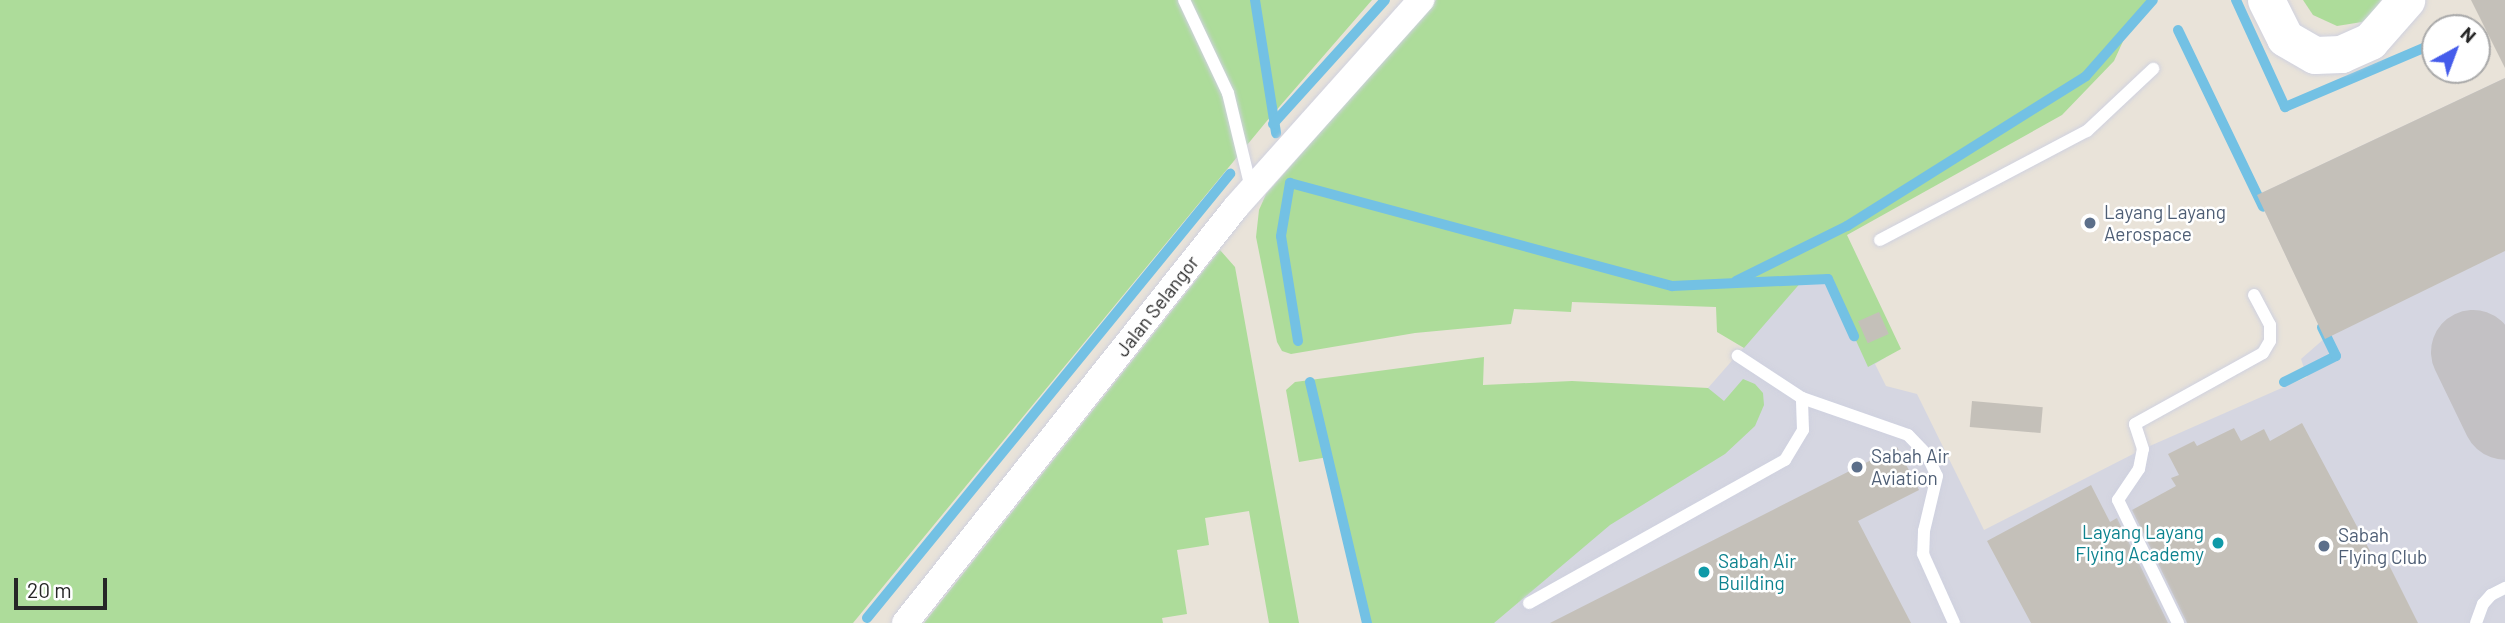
<!DOCTYPE html>
<style>
body{margin:0}
#map{position:relative;width:2505px;height:623px;overflow:hidden;background:#e9e3d9;font-family:Barlow,sans-serif}
div>[style]{position:absolute}
[style*='--x']{left:calc(var(--x)*1px);top:calc(var(--y)*1px);width:calc(var(--w)*1px);rotate:calc(var(--a)*1deg)}
.airport>*{inset:0;background:#d5d6e1}
.green>*{inset:0;background:#addc9a}
.stream>*{height:10px;margin:-5px;padding:0 5px;transform-origin:5px;border-radius:5px;background:#73c1e4}
.taxiway>*{height:84px;margin:-42px;padding:0 42px;transform-origin:42px;border-radius:42px;background:#c3c1c4}
.building>*{inset:0;background:#c4c0b9;transform-origin:0 0}
.roads{filter:drop-shadow(0 0 2px #cfd1df) drop-shadow(0 0 2px #cfd1df)}
.service>*{height:12px;margin:-6px;padding:0 6px;transform-origin:6px;border-radius:6px;background:#fff}
.minor>*{height:26px;margin:-13px;padding:0 13px;transform-origin:13px;border-radius:13px;background:#fff}
.secondary>*{height:37px;margin:-18.5px;padding:0 18.5px;transform-origin:18.5px;border-radius:18.5px;background:#fff}
.dots>*{width:19px;height:19px;translate:-50% -50%;box-sizing:border-box;border:4px solid #fff;border-radius:50%}
span{translate:-50% -50%;white-space:nowrap;text-align:center;line-height:1.15;-webkit-text-stroke:5px #fff;paint-order:stroke}
.service-label{font-size:19px;color:#4e5e75}
.left{translate:0 -50%;text-align:left}
.street-label{font-size:19px;color:#272727}
.culture-label{font-size:19px;color:#0d838f}
.right{translate:-100% -50%;text-align:right}
.north{position:absolute;left:2421px;top:14px;width:70px;height:70px;box-sizing:border-box;background:#fff;border:2px solid #a9a9a9;border-radius:50%;rotate:41deg;font-size:19px;font-weight:700;line-height:28px;text-align:center;color:#272727}
.north::after{content:'';display:block;margin:auto;width:24px;height:32px;background:#455ceb;clip-path:polygon(50% 0,100% 100%,50% 72%,0 100%)}
.scale{position:absolute;left:14px;top:578px;width:93px;height:32px;box-sizing:border-box;border:4px solid #272727;border-top:0;padding-left:9px;font-size:21px;line-height:24px;white-space:nowrap;color:#272727;-webkit-text-stroke:5px #fff;paint-order:stroke}
</style>
<div id="map">
<div class="airport">
<i style="clip-path:polygon(2505px 78px,2505px 623px,1475px 623px,1708px 388px,1834px 244px,1886px 357px,1875px 364px,1886px 386px,1917px 394px,1984px 530px,2143px 449px,2307px 377px,2301px 359px,2325px 338px,2257px 195px)"></i>
</div>
<div class="green">
<i style="clip-path:polygon(0 0,1372px 0,1266px 122px,853px 623px,0 623px)"></i>
<i style="clip-path:polygon(1436px 0,2153px 0,2130px 26px,2114px 61px,2062px 115px,1847px 235px,1901px 349px,1868px 367px,1828px 279px,1803px 280px,1744px 348px,1717px 332px,1716px 307px,1572px 302px,1571px 312px,1514px 309px,1511px 324px,1415px 333px,1291px 354px,1282px 351px,1277px 342px,1256px 237px,1259px 210px,1266px 194px)"></i>
<i style="clip-path:polygon(2303px 0,2381px 0,2373px 14px,2362px 22px,2337px 26px,2313px 15px)"></i>
<i style="clip-path:polygon(1220px 250px,1235px 267px,1299px 623px,1269px 623px,1249px 511px,1205px 518px,1209px 545px,1177px 550px,1187px 614px,1162px 618px,1163px 623px,924px 623px)"></i>
<i style="clip-path:polygon(1484px 357px,1483px 385px,1572px 381px,1708px 388px,1724px 401px,1743px 379px,1755px 384px,1763px 393px,1764px 405px,1755px 426px,1725px 454px,1610px 525px,1494px 623px,1367px 623px,1328px 457px,1299px 462px,1286px 390px,1295px 382px)"></i>
</div>
<div class="stream">
<i style="--x:1255;--y:0;--w:135;--a:81"></i>
<i style="--x:2236;--y:0;--w:118;--a:65.4"></i>
<i style="--x:2285;--y:107;--w:163;--a:-23.1"></i>
<i style="--x:2178;--y:30;--w:196;--a:64.3"></i>
<i style="--x:1273;--y:124;--w:167;--a:-47.9"></i>
<i style="--x:1736;--y:281;--w:124;--a:-26.4"></i>
<i style="--x:1847;--y:226;--w:282;--a:-32.1"></i>
<i style="--x:2086;--y:76;--w:101;--a:-48.6"></i>
<i style="--x:1298;--y:341;--w:106;--a:-99.2"></i>
<i style="--x:1281;--y:236;--w:54;--a:-80.4"></i>
<i style="--x:1290;--y:183;--w:396;--a:15.1"></i>
<i style="--x:1672;--y:286;--w:156;--a:-2.6"></i>
<i style="--x:1828;--y:279;--w:63;--a:65.5"></i>
<i style="--x:1310;--y:382;--w:248;--a:76.7"></i>
<i style="--x:2284;--y:382;--w:58;--a:-26.6"></i>
<i style="--x:2336;--y:356;--w:32;--a:-116"></i>
<i style="--x:867;--y:618;--w:574;--a:-50.73"></i>
</div>
<div class="taxiway">
<i style="--x:2473;--y:352;--w:73;--a:64.1"></i>
</div>
<div class="building">
<i style="clip-path:polygon(2471px 0,2505px 0,2505px 68px)"></i>
<i style="clip-path:polygon(2505px 78px,2505px 251px,2325px 339px,2257px 195px)"></i>
<i style="left:1879px;top:312px;width:24px;height:23px;rotate:66deg"></i>
<i style="left:1972px;top:401px;width:71px;height:26px;rotate:5deg"></i>
<i style="clip-path:polygon(2302px 423px,2378px 566px,2387px 561px,2418px 623px,2187px 623px,2132px 510px,2176px 486px,2171px 478px,2179px 475px,2168px 454px,2194px 441px,2197px 446px,2234px 428px,2241px 441px,2264px 429px,2270px 441px)"></i>
<i style="clip-path:polygon(1897px 447px,1919px 490px,1858px 521px,1911px 623px,1550px 623px)"></i>
<i style="clip-path:polygon(2091px 485px,2110px 522px,2117px 518px,2168px 623px,2031px 623px,1987px 541px)"></i>
</div>
<div class="roads">
<div class="service">
<i style="--x:1184;--y:0;--w:103;--a:64.7"></i>
<i style="--x:1228;--y:93;--w:98;--a:76.4"></i>
<i style="--x:1880;--y:240;--w:234;--a:-27.8"></i>
<i style="--x:2087;--y:131;--w:91;--a:-43.2"></i>
<i style="--x:1802;--y:398;--w:112;--a:19.2"></i>
<i style="--x:1908;--y:435;--w:28;--a:46"></i>
<i style="--x:1927;--y:455;--w:23;--a:65"></i>
<i style="--x:1937;--y:476;--w:57;--a:103.3"></i>
<i style="--x:1924;--y:531;--w:23;--a:92"></i>
<i style="--x:1923;--y:554;--w:76;--a:65.8"></i>
<i style="--x:1529;--y:603;--w:293;--a:-29.2"></i>
<i style="--x:1785;--y:460;--w:35;--a:-59"></i>
<i style="--x:1803;--y:430;--w:32;--a:-92"></i>
<i style="--x:1802;--y:398;--w:77;--a:-146.7"></i>
<i style="--x:2178;--y:623;--w:137;--a:-116"></i>
<i style="--x:2118;--y:500;--w:37;--a:-56"></i>
<i style="--x:2139;--y:469;--w:20;--a:-79"></i>
<i style="--x:2143;--y:449;--w:26;--a:-108"></i>
<i style="--x:2135;--y:424;--w:146;--a:-29"></i>
<i style="--x:2263;--y:353;--w:14;--a:-60"></i>
<i style="--x:2270;--y:341;--w:16;--a:-90"></i>
<i style="--x:2270;--y:325;--w:34;--a:-118"></i>
<i style="--x:2476;--y:623;--w:20;--a:-70"></i>
<i style="--x:2483;--y:604;--w:12;--a:-48"></i>
<i style="--x:2491;--y:595;--w:16;--a:-27"></i>
</div>
<div class="minor">
<i style="--x:905;--y:623;--w:532;--a:-51.49"></i>
<i style="--x:1236;--y:207;--w:278;--a:-48.2"></i>
</div>
<div class="secondary">
<i style="--x:2266;--y:0;--w:42;--a:63.4"></i>
<i style="--x:2285;--y:38;--w:34;--a:30"></i>
<i style="--x:2315;--y:55;--w:26;--a:-2"></i>
<i style="--x:2341;--y:54;--w:32;--a:-24"></i>
<i style="--x:2370;--y:41;--w:55;--a:-48.7"></i>
</div>
</div>
<div class="dots">
<i style="left:2090px;top:223px;background:#5c6f8a"></i>
<i style="left:1857px;top:467px;background:#5c6f8a"></i>
<i style="left:2218px;top:543px;background:#0f9aa8"></i>
<i style="left:2324px;top:546px;background:#5c6f8a"></i>
<i style="left:1704px;top:572px;background:#0f9aa8"></i>
</div>
<div class="service-label">
<span class="left" style="left:2104px;top:223px">Layang Layang<br>Aerospace</span>
<span class="left" style="left:1871px;top:467px">Sabah Air<br>Aviation</span>
<span class="left" style="left:2338px;top:546px">Sabah<br>Flying Club</span>
</div>
<div class="street-label">
<span style="left:1157px;top:306px;rotate:-52deg">Jalan Selangor</span>
</div>
<div class="culture-label">
<span class="right" style="left:2204px;top:543px">Layang Layang<br>Flying Academy</span>
<span class="left" style="left:1718px;top:572px">Sabah Air<br>Building</span>
</div>
<div class="north">N</div>
<div class="scale">20 m</div>
</div>
